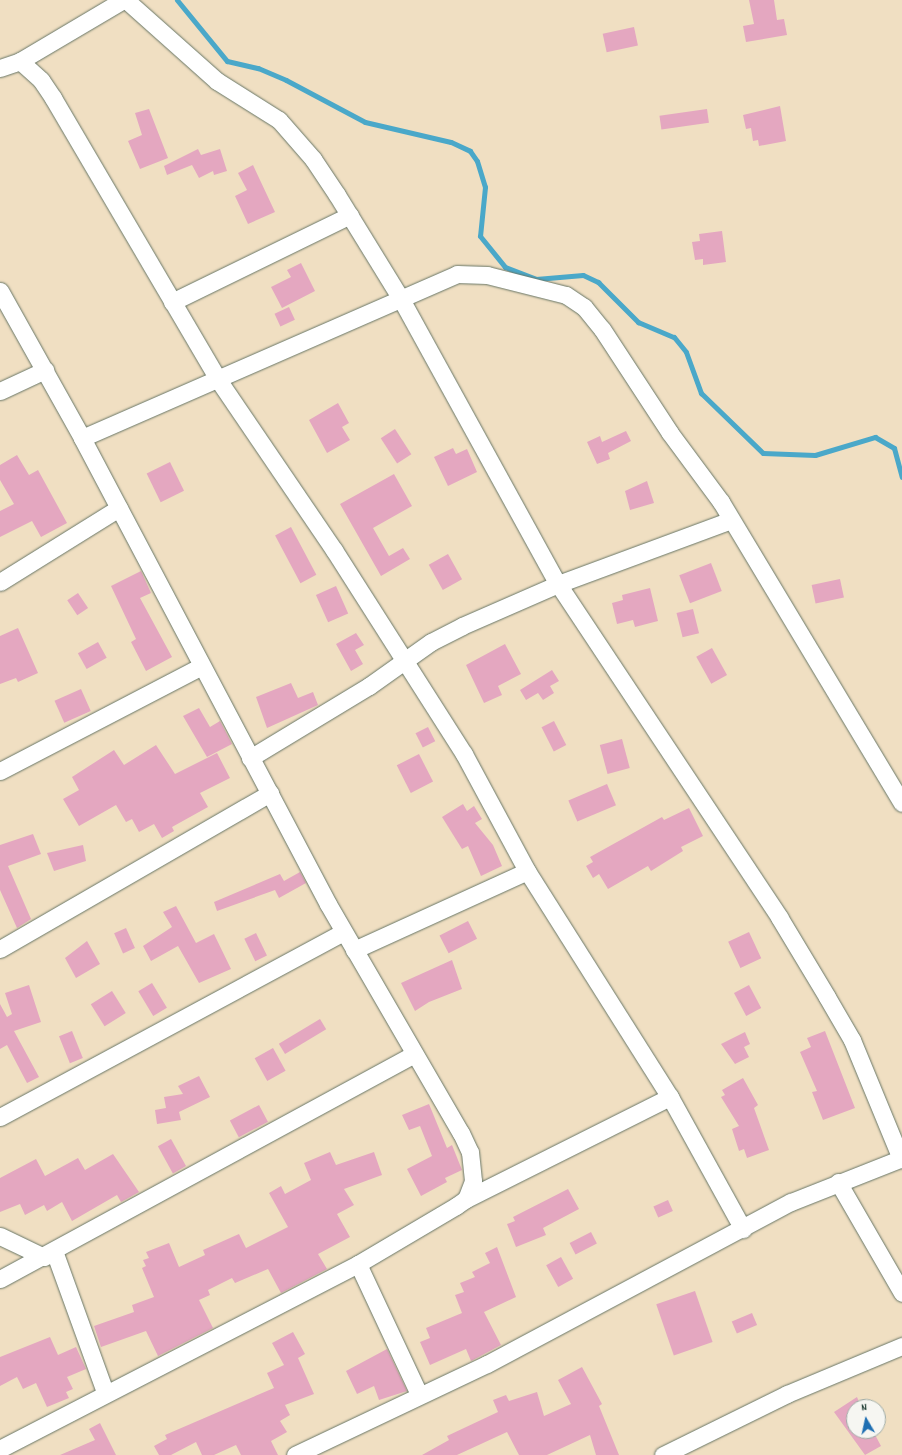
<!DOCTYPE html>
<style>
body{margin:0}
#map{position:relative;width:902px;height:1455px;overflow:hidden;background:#f0dfc2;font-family:Dekko,sans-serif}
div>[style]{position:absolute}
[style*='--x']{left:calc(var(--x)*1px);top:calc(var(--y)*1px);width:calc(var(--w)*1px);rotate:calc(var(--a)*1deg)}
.stream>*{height:5px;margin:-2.5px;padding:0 2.5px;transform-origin:2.5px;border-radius:2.5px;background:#4aa8c9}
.building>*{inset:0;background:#e4a7c0;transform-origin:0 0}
.roads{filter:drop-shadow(0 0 1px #687666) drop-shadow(0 0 1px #687666)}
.minor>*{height:17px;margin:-8.5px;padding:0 8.5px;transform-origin:8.5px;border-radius:8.5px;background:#fff}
span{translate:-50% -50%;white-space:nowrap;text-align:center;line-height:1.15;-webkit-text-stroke:4px #f6f6f2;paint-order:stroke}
.north{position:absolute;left:846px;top:1399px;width:40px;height:40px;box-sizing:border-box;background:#f6f6f2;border:1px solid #a0aca6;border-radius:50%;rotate:351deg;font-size:11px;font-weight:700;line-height:16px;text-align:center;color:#1f3d34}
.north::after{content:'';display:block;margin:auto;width:14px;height:18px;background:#1f6fb2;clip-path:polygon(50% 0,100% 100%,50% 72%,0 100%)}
</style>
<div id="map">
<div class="stream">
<i style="--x:177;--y:0;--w:79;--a:50.7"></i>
<i style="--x:227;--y:61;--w:32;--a:13"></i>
<i style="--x:258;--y:68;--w:30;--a:23"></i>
<i style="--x:286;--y:80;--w:89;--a:28"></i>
<i style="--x:365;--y:122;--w:88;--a:13.1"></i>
<i style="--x:451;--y:142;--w:21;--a:25"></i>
<i style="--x:470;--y:151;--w:12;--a:55"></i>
<i style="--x:477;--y:161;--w:27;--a:73"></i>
<i style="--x:485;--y:187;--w:49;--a:95.8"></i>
<i style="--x:480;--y:236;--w:40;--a:51"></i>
<i style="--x:505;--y:267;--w:33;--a:21"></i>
<i style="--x:536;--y:279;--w:47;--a:-4.9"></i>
<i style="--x:583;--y:275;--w:17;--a:25"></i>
<i style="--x:598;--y:282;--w:57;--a:45"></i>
<i style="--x:638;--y:322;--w:39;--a:23"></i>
<i style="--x:674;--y:337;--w:19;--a:51"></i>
<i style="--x:686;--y:352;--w:44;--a:69.9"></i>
<i style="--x:701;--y:393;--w:86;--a:44.1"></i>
<i style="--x:763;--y:453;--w:52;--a:2.2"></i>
<i style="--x:815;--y:455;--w:63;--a:-16.7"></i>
<i style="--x:875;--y:437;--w:22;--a:30"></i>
<i style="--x:894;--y:448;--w:30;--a:75"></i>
</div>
<div class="building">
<i style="clip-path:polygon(749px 0,774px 0,777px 20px,784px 19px,787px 35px,746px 42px,743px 26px,754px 24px)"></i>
<i style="left:634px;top:27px;width:19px;height:32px;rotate:78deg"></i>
<i style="clip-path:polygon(780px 106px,786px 141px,759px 146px,758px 140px,753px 141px,751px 128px,746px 129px,743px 115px)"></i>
<i style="clip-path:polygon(149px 109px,168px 158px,140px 169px,128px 141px,142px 135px,135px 113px)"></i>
<i style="left:707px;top:109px;width:14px;height:48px;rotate:82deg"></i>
<i style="clip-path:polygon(198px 149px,201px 155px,220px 149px,227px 171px,214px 175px,213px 171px,199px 178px,192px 165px,167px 175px,164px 166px)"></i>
<i style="clip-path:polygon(253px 165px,275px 212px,248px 224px,235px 196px,247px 190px,238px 173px)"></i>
<i style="clip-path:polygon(722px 231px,726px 262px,703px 265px,703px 259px,695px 260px,692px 242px,700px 241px,699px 234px)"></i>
<i style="clip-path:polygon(301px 263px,315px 291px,282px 308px,271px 287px,291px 277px,287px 270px)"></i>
<i style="left:289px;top:307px;width:14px;height:16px;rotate:65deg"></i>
<i style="clip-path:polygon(338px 403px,349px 423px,342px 427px,350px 440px,327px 453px,309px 420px)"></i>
<i style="left:395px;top:429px;width:30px;height:17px;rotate:57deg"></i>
<i style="clip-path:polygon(626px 431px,631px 441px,608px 453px,610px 459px,597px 464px,587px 442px,600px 436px,602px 442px)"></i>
<i style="clip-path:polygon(453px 448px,456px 454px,467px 449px,477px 472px,448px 486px,434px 457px)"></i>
<i style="clip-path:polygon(17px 455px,29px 475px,38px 470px,67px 523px,41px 537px,32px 521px,0 537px,0 511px,14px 504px,0 480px,0 465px)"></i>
<i style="left:170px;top:462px;width:32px;height:26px;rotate:64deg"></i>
<i style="clip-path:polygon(394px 474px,412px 506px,373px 528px,389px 556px,403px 548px,410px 559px,381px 576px,340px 504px)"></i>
<i style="clip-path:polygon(647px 481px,654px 503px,630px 510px,625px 491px)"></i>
<i style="left:291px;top:527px;width:54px;height:18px;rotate:62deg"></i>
<i style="left:448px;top:554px;width:29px;height:22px;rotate:61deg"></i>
<i style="left:711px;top:563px;width:30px;height:34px;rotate:69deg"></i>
<i style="clip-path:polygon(141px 571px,151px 593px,140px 598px,172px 657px,146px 671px,131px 642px,136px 639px,111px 586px)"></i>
<i style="left:840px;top:579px;width:19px;height:29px;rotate:78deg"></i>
<i style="left:336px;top:586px;width:30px;height:22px;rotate:66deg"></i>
<i style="clip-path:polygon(650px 588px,658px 621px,635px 627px,633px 620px,617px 624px,612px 603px,623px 600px,622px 595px)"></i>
<i style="left:78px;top:593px;width:18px;height:13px;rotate:56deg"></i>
<i style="left:693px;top:609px;width:25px;height:17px;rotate:76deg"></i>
<i style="clip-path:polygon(18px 628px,38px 673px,18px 682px,16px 678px,0 684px,0 636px)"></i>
<i style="clip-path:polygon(356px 633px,364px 645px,355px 650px,363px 664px,351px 671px,336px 644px)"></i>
<i style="left:98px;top:642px;width:18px;height:23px;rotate:61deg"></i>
<i style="clip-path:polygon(505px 644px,521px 674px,498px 686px,502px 695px,484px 703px,466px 665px)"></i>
<i style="left:712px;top:648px;width:31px;height:18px;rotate:61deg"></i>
<i style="clip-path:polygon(552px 670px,559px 681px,550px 686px,554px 693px,543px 700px,538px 693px,526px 700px,520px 690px)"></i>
<i style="clip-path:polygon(291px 683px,298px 698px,313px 692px,318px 705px,267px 728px,256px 697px)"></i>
<i style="left:81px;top:689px;width:24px;height:29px;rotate:66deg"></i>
<i style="clip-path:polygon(199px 708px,210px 727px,220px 721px,232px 744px,207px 757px,183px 716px)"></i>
<i style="left:554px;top:721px;width:27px;height:14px;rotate:63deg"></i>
<i style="left:428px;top:727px;width:16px;height:14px;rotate:63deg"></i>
<i style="left:622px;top:739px;width:30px;height:23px;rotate:75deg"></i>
<i style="clip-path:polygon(156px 745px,175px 774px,217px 753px,230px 778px,200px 793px,208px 807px,172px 827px,174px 831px,162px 838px,154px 824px,139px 832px,132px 819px,126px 822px,116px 805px,79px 826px,63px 799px,79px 790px,72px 777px,114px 750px,124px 765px)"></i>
<i style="left:419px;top:754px;width:31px;height:25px;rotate:63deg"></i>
<i style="left:607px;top:784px;width:23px;height:42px;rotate:67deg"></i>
<i style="clip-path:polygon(463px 804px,467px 811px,474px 806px,482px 819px,475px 823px,493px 845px,502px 866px,481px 876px,468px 846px,462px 849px,442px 817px)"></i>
<i style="clip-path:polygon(689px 808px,703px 836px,681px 847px,683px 851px,651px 871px,648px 866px,608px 889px,599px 874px,593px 878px,586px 866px,593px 862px,590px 857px,662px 817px,664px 820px)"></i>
<i style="clip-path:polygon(33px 834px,41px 854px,8px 866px,31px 919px,17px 928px,0 890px,0 845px)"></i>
<i style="clip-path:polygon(83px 845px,86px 861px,54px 871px,47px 853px)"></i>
<i style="clip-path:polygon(300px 872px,306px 883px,279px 898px,275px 890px,217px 911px,214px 902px,280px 874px,284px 881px)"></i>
<i style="clip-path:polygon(176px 906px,196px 943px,214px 934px,231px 969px,199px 983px,178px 946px,151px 961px,143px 946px,172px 927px,163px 912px)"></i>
<i style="left:468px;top:921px;width:20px;height:32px;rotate:63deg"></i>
<i style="left:126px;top:928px;width:22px;height:13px;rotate:66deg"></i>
<i style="left:749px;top:932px;width:29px;height:23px;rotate:65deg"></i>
<i style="left:256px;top:933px;width:25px;height:13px;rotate:64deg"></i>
<i style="clip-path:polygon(87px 941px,100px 964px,76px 978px,65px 958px)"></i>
<i style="clip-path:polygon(452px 960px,462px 989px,429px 1002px,415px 1011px,401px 983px)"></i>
<i style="left:152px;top:983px;width:29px;height:16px;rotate:59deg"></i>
<i style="clip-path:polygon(29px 985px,41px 1022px,14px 1031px,39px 1077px,27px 1083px,7px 1045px,0 1049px,0 1004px,7px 1017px,12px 1014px,5px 993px)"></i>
<i style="left:749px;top:985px;width:26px;height:17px;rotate:62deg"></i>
<i style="left:112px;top:991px;width:26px;height:25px;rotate:58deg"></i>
<i style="left:320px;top:1019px;width:12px;height:48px;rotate:59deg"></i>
<i style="left:72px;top:1031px;width:29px;height:14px;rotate:68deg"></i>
<i style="clip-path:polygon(825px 1031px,855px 1108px,823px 1120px,812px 1092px,817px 1091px,800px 1052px,811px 1047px,807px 1038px)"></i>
<i style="clip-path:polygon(745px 1032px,750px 1044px,744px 1047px,749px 1057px,735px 1064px,721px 1044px)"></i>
<i style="left:273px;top:1048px;width:26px;height:21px;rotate:61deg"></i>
<i style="clip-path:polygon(199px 1076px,210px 1097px,179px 1112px,181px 1120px,157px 1124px,155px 1110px,166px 1108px,164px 1097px,183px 1094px,178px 1086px)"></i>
<i style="clip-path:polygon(743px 1078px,758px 1105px,754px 1108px,769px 1150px,747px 1158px,744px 1149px,739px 1151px,732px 1129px,739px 1126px,721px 1097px,725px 1095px,722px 1090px)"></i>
<i style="clip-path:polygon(429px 1104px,447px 1148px,452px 1145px,462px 1170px,445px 1178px,447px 1182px,421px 1196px,407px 1169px,432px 1156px,420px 1126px,409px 1130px,402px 1115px)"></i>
<i style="left:259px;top:1105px;width:19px;height:33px;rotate:62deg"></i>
<i style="left:171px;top:1139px;width:31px;height:15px;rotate:61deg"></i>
<i style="clip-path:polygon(330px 1152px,336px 1165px,374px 1152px,382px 1175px,344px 1189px,354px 1205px,337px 1214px,350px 1237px,318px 1254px,327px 1269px,281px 1293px,268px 1269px,235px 1283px,232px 1278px,208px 1290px,210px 1295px,199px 1300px,213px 1328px,158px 1356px,146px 1331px,101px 1347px,94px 1326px,134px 1312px,132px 1305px,154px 1297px,142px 1268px,146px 1266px,143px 1260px,149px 1258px,146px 1252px,169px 1243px,179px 1267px,205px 1255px,203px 1250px,239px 1234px,246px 1248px,288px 1227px,269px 1193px,281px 1186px,285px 1194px,311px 1180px,304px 1163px)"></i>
<i style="clip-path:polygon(113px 1154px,139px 1192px,121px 1202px,117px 1195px,72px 1221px,62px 1202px,47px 1211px,44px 1205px,25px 1215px,20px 1204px,0 1212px,0 1178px,36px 1159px,45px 1176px,78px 1158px,85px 1170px)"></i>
<i style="clip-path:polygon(568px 1189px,579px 1209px,543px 1228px,546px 1235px,516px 1247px,507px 1224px,515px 1221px,513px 1217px)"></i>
<i style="left:668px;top:1200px;width:12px;height:16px;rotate:66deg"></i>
<i style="left:591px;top:1232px;width:13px;height:24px;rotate:63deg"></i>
<i style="clip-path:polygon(497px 1247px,516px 1297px,484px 1312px,501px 1345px,471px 1361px,466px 1349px,430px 1365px,420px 1342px,430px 1338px,426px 1328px,462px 1313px,455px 1295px,464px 1292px,460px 1283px,475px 1277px,472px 1272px,490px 1263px,485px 1253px)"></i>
<i style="left:561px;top:1257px;width:25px;height:17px;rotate:61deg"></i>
<i style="left:695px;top:1291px;width:54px;height:41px;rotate:71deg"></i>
<i style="left:752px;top:1313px;width:13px;height:22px;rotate:67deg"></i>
<i style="clip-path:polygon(293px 1332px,305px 1354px,298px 1358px,314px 1394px,285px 1405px,290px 1415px,280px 1421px,287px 1432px,271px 1441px,278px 1455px,241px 1455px,236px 1445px,214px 1455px,202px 1455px,196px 1442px,171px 1455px,159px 1455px,154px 1446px,167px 1439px,165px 1435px,274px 1388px,267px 1373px,284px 1365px,272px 1343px)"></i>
<i style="clip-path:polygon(50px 1337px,58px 1355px,76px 1347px,86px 1369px,67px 1377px,73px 1389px,66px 1392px,69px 1398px,47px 1407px,36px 1383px,23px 1389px,17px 1377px,0 1386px,0 1357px)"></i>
<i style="clip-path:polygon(387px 1349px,407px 1391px,379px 1400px,374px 1386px,357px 1394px,346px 1371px)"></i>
<i style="clip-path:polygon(582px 1367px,602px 1404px,599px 1406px,619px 1455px,596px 1455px,590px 1435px,547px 1455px,519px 1455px,507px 1432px,457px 1455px,422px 1455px,449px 1440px,447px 1436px,498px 1412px,493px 1400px,506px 1395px,509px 1401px,537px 1392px,544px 1416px,571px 1404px,558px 1380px)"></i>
<i style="clip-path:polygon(857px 1397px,861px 1407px,854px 1407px,854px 1431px,873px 1431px,881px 1446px,865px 1455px,834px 1412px)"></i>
<i style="clip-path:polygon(100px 1423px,116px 1455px,60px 1455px,95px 1440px,89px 1429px)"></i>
</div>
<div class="roads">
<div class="minor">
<i style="--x:126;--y:0;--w:122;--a:41.7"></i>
<i style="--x:217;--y:81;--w:73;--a:32.2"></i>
<i style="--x:279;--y:120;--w:52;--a:48.9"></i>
<i style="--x:313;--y:159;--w:43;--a:56.3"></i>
<i style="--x:337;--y:195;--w:122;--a:58.4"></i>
<i style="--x:401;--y:299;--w:325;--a:61.2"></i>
<i style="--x:558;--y:584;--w:400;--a:56.4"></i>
<i style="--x:779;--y:917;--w:93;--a:59"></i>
<i style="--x:827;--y:997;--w:50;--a:59.8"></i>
<i style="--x:852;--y:1040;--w:129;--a:67.6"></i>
<i style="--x:20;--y:61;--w:120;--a:-30.6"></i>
<i style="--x:0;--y:68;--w:21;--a:-19"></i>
<i style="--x:20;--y:61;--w:28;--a:42"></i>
<i style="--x:41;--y:80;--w:22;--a:56"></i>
<i style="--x:53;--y:98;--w:324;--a:59.6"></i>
<i style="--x:217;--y:378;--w:208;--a:55.8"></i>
<i style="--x:334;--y:550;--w:242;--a:57.5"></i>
<i style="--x:464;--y:754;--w:133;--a:61.7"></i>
<i style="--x:527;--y:871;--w:267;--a:57.7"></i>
<i style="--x:670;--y:1097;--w:151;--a:61.1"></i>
<i style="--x:0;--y:291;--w:168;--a:60.8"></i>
<i style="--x:82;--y:438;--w:527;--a:62.17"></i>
<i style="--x:328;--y:904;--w:265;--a:59.9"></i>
<i style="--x:461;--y:1133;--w:21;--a:65"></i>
<i style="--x:470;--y:1152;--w:29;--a:84"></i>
<i style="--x:473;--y:1181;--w:19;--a:111"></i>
<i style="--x:466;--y:1199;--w:12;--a:145"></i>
<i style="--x:456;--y:1206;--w:114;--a:149.4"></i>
<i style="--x:358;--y:1264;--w:403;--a:152.7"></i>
<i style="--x:172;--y:302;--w:198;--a:-26"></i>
<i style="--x:0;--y:391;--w:50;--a:-25"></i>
<i style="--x:82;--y:438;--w:409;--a:-23.6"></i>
<i style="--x:457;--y:274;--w:30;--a:2"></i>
<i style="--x:487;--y:275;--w:81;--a:14.2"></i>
<i style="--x:566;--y:295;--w:22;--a:34"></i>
<i style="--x:584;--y:307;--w:28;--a:51"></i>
<i style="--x:602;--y:329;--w:124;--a:56.8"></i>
<i style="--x:670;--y:433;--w:86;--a:53.5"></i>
<i style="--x:721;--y:502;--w:351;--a:59"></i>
<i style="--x:0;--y:582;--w:140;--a:-31.9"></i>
<i style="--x:250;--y:758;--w:139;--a:-31.2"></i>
<i style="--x:369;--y:686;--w:76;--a:-35.4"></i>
<i style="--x:431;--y:642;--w:35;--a:-27"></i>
<i style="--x:462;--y:626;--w:105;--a:-23.6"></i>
<i style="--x:558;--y:584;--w:184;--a:-20.3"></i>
<i style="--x:0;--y:771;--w:225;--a:-27.5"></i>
<i style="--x:0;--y:949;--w:312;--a:-30"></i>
<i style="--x:354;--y:950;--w:190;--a:-24.5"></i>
<i style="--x:0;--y:1117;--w:390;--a:-28.3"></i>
<i style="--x:838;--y:1182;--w:128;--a:60"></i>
<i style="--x:466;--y:1199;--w:228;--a:-26.6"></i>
<i style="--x:0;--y:1236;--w:49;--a:25.5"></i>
<i style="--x:54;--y:1251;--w:150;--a:70.1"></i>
<i style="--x:358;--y:1264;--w:144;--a:64.9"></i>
<i style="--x:0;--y:1279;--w:471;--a:-28.5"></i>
<i style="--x:295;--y:1455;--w:212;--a:-25.4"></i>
<i style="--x:487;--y:1364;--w:344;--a:-28.1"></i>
<i style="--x:791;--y:1202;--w:119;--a:-21.6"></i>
<i style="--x:663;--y:1455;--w:138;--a:-26.2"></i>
<i style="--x:787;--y:1394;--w:125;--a:-22.7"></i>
</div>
</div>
<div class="north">N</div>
</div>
